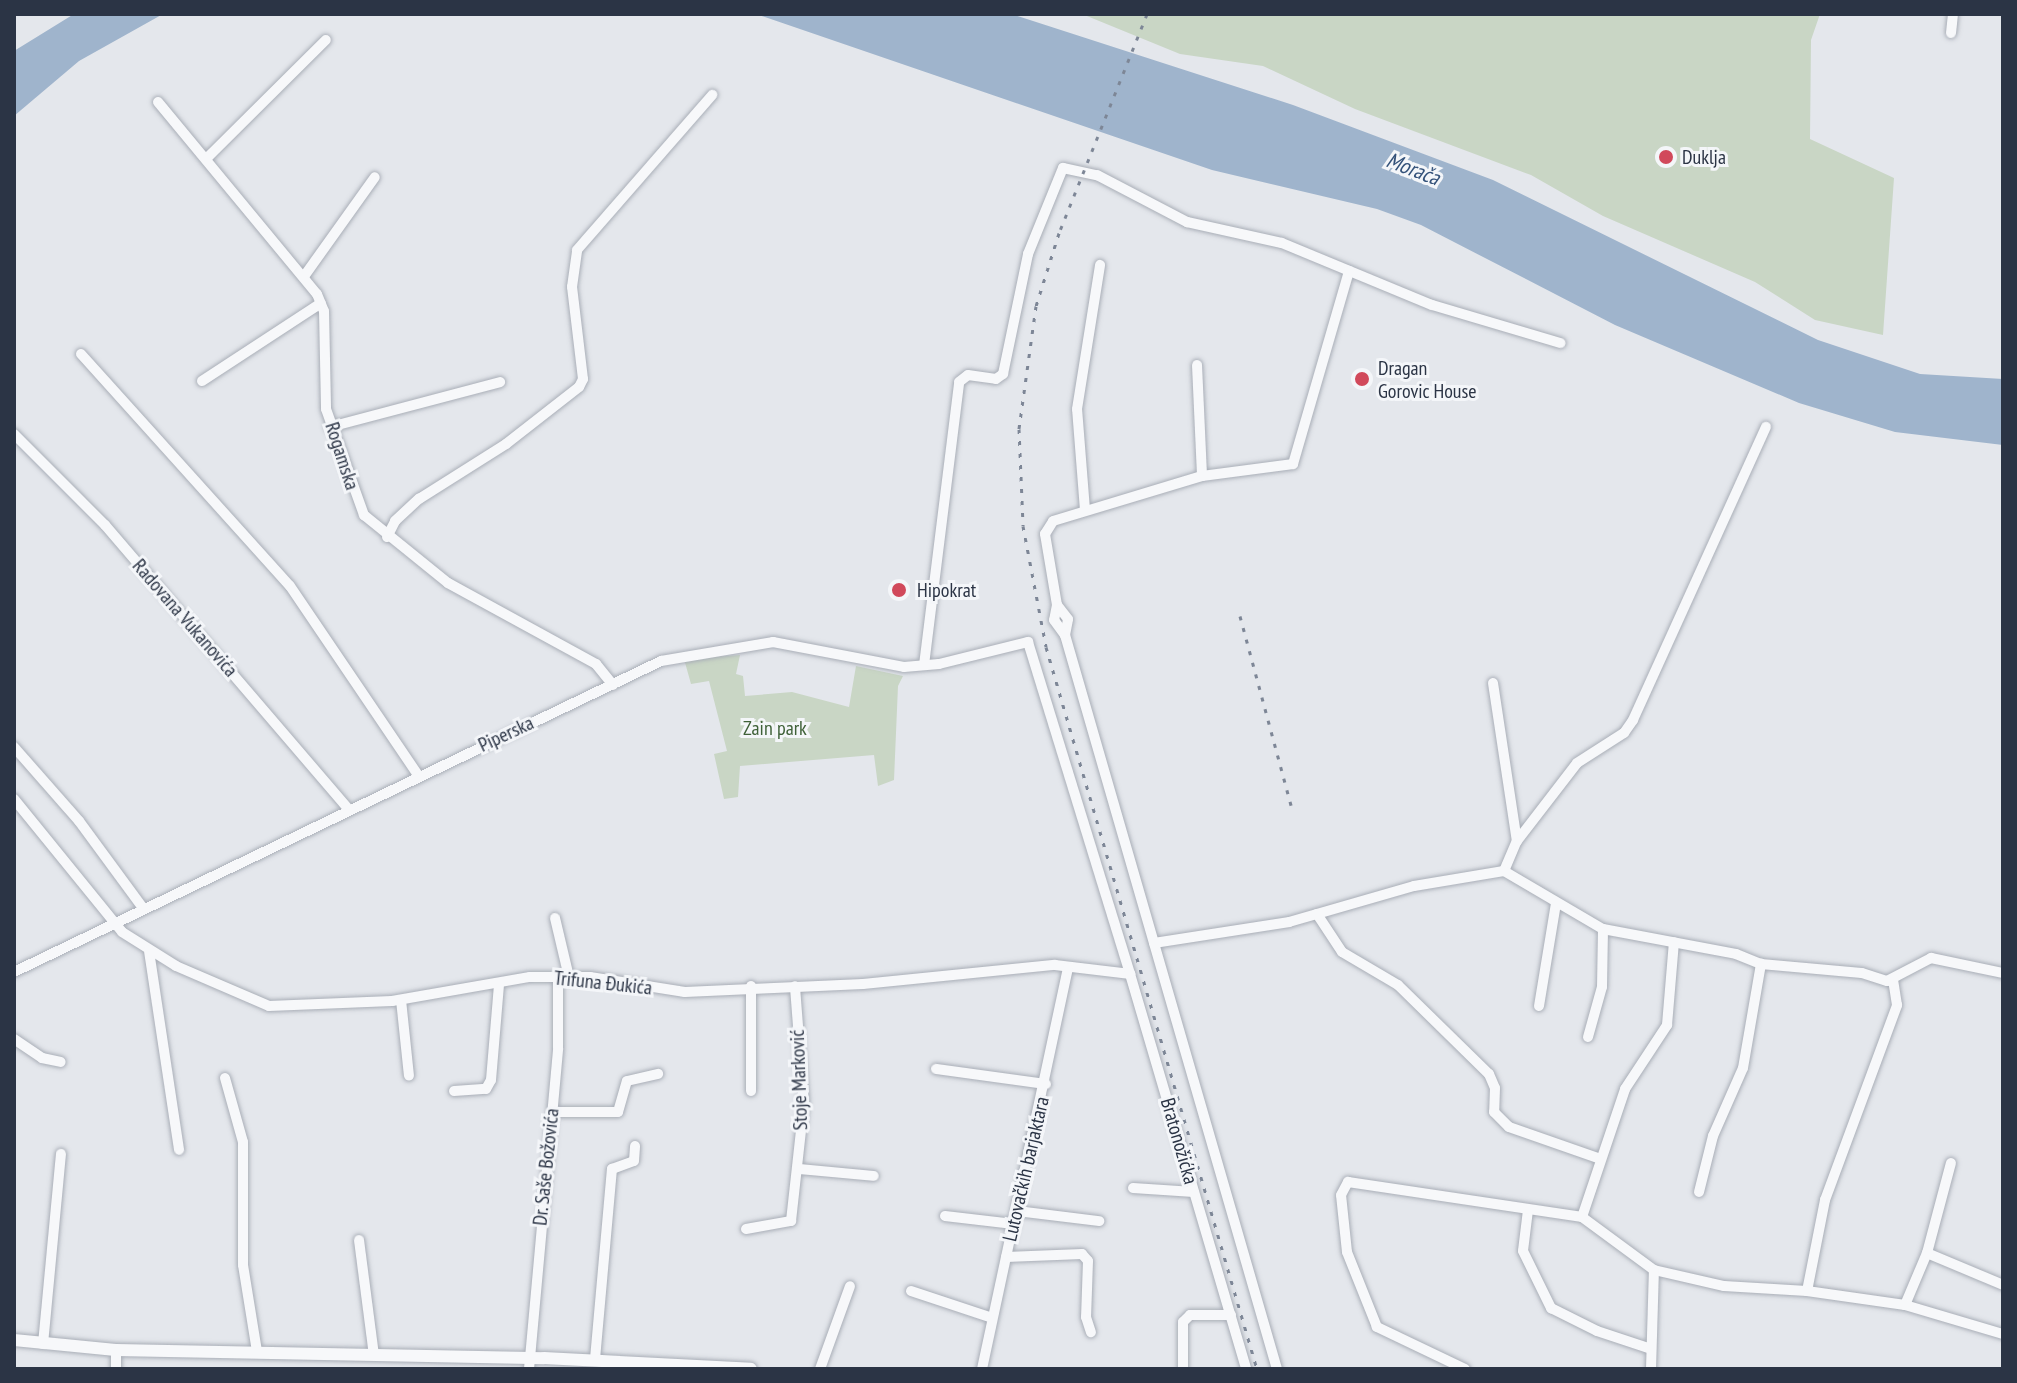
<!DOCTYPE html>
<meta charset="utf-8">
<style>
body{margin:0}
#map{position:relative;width:2017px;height:1383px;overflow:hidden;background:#e4e7ec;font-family:"PT Sans Narrow",sans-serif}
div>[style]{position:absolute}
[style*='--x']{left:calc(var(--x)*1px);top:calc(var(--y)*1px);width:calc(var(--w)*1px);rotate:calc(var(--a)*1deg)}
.green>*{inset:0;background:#c9d6c5}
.water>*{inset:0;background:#9fb4cc}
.roads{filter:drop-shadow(0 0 2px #a9aeb7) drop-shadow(0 0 2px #a9aeb7)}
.minor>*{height:10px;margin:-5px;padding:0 5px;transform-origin:5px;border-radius:5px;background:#f7f8fa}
.tertiary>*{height:12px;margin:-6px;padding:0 6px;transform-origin:6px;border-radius:6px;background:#f7f8fa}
.rail>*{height:3px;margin-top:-1.5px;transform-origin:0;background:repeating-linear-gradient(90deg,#7d8696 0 4px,transparent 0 12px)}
.dots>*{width:22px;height:22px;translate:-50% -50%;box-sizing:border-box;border:4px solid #f4f6f9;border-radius:50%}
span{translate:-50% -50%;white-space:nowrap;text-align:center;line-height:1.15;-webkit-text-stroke:6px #f4f6f9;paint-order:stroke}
.poi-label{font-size:20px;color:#2b3445}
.left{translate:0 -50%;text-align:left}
.street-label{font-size:20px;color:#2b3445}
.park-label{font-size:20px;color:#3f6138}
.water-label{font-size:22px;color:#34527a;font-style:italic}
.frame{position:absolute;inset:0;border:16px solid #2b3445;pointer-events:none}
</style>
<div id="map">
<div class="green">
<i style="clip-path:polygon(1082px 14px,1820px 14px,1811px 40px,1810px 139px,1894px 178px,1883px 335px,1815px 320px,1755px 282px,1603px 216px,1531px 175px,1355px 109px,1263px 66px,1180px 54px)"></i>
<i style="clip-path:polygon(740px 655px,736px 674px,743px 676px,745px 696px,792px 692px,849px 707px,856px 666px,903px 676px,898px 686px,894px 780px,878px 786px,874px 755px,740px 766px,738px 797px,724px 799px,714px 754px,727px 751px,709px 681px,691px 684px,684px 659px)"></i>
</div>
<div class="water">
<i style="clip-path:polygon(74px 14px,163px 14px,79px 61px,14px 116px,14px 51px)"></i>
<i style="clip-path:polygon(756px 14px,1011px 14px,1293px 105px,1493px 180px,1818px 340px,1920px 374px,2003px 379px,2003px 445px,1895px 432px,1799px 403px,1615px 325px,1421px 225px,1377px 209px,1212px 170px)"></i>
</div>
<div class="roads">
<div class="minor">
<i style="--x:1951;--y:33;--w:19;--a:-84"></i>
<i style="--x:158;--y:102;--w:249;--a:50.4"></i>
<i style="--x:317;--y:294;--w:18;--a:68"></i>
<i style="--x:324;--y:311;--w:98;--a:88.8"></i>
<i style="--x:326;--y:409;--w:113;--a:70.3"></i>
<i style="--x:364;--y:515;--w:108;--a:39"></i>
<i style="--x:448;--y:583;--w:169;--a:28.7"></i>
<i style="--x:596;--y:664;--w:27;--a:51"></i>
<i style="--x:208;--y:157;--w:166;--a:-44.8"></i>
<i style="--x:305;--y:275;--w:120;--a:-54.5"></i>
<i style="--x:81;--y:354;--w:312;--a:48"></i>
<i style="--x:290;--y:586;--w:228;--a:55.9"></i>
<i style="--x:1197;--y:365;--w:111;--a:87.4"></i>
<i style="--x:202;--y:381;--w:142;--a:-33.2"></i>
<i style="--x:330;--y:427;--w:176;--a:-14.8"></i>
<i style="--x:14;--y:434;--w:129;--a:45"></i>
<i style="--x:105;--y:525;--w:375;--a:49.4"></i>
<i style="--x:1085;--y:510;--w:101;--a:-94.5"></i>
<i style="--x:1077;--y:409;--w:146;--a:-80.9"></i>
<i style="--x:387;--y:537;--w:18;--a:-63"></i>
<i style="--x:395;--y:521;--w:33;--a:-43"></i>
<i style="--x:419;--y:499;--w:103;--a:-32.3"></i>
<i style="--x:506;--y:444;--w:93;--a:-38"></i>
<i style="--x:579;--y:387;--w:9;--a:-63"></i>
<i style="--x:583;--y:379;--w:93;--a:-96.8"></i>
<i style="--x:572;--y:287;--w:37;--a:-82"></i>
<i style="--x:577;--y:250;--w:206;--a:-48.9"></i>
<i style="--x:1057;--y:605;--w:15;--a:101"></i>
<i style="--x:1054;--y:620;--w:19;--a:54"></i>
<i style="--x:924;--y:665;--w:285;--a:-82.9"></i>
<i style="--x:959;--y:382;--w:11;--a:-38"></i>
<i style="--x:968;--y:375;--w:28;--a:8"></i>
<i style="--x:996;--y:379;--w:9;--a:-36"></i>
<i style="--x:1003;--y:374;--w:123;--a:-78.2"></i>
<i style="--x:1028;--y:254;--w:93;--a:-67.9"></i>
<i style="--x:1063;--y:168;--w:35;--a:12"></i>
<i style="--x:1097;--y:175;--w:102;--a:27.6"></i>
<i style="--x:1187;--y:222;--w:97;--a:12.5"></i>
<i style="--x:1282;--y:243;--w:162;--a:22.5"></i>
<i style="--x:1432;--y:305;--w:134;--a:16.5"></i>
<i style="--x:1493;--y:683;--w:160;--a:81.4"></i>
<i style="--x:14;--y:747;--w:98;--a:48.7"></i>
<i style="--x:79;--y:821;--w:108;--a:53.7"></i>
<i style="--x:14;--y:799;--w:171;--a:50.9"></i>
<i style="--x:122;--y:932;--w:64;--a:32.2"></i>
<i style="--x:176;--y:966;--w:101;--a:23.3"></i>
<i style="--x:269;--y:1006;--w:123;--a:-2.3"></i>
<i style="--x:392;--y:1001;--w:140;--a:-9.9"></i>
<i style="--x:530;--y:977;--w:60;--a:0"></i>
<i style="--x:590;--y:977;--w:96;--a:9"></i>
<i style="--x:685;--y:992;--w:178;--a:-2.6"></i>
<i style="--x:863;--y:984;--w:193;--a:-5.7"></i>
<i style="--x:1055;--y:965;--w:76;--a:6.8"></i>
<i style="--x:1130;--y:974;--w:412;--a:73.6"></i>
<i style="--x:1504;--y:871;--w:33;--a:-67"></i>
<i style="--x:1517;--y:841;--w:98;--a:-52.4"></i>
<i style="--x:1577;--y:763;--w:56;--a:-32.6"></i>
<i style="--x:1624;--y:733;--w:16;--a:-55"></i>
<i style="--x:1633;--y:720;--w:322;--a:-65.6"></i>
<i style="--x:1317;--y:914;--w:45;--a:56.7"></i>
<i style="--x:1342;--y:952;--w:65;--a:30.5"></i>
<i style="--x:1398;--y:985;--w:127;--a:44.4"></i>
<i style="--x:1489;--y:1074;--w:15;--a:67"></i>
<i style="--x:1495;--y:1088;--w:24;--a:92"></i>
<i style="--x:1494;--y:1112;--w:21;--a:45"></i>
<i style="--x:1509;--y:1127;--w:94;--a:19.2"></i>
<i style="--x:555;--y:918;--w:61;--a:76.7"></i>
<i style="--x:1154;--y:943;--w:137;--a:-8.8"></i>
<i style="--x:1289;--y:922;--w:130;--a:-16.1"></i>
<i style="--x:1414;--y:886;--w:91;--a:-9.5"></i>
<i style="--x:1504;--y:871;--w:115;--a:30.4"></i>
<i style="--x:1603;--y:929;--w:135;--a:10.6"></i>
<i style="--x:1736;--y:954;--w:27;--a:22"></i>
<i style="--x:1761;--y:964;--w:101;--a:5.1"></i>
<i style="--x:1862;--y:973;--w:26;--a:18"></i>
<i style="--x:1887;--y:981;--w:50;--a:-27.6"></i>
<i style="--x:1931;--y:958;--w:74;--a:11.8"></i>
<i style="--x:149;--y:951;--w:201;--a:81.4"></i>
<i style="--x:14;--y:972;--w:718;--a:-25.67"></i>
<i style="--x:661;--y:661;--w:114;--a:-9.6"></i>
<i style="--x:773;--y:642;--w:133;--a:10.8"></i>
<i style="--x:904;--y:667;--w:35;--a:-5"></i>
<i style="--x:939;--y:664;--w:92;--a:-13.9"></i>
<i style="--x:1028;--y:642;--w:347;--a:72.9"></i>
<i style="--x:751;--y:986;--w:105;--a:90"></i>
<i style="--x:401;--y:1000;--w:76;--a:84"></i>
<i style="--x:1539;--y:1006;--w:104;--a:-80.6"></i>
<i style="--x:1588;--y:1037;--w:52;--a:-74.4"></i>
<i style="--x:1602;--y:987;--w:58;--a:-89"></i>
<i style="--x:14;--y:1039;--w:34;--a:34"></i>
<i style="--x:42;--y:1058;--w:19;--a:12"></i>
<i style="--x:936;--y:1069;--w:111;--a:7.8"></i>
<i style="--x:225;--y:1078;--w:66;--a:74.3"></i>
<i style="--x:243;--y:1142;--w:123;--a:90"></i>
<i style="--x:243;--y:1265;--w:87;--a:80.8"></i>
<i style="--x:454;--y:1091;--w:32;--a:-4"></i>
<i style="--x:486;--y:1089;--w:10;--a:-61"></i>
<i style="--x:491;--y:1080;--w:95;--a:-85.2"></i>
<i style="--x:553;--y:1112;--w:65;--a:0"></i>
<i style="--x:618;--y:1112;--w:32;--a:-74"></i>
<i style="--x:627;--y:1081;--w:32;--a:-13"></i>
<i style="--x:799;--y:1169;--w:75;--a:5.3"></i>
<i style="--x:1133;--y:1188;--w:61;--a:3.8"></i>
<i style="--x:1699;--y:1192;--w:58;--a:-76"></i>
<i style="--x:1713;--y:1136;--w:74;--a:-66.2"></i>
<i style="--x:1743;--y:1068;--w:106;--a:-80.2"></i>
<i style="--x:1528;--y:1210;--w:41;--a:97"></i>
<i style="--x:1523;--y:1251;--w:64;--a:63.8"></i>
<i style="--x:1551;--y:1308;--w:51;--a:26.6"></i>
<i style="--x:1597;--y:1331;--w:54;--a:18.4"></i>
<i style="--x:1017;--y:1211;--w:83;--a:7"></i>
<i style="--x:945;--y:1216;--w:69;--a:6.6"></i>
<i style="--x:1582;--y:1217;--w:135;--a:-71.4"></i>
<i style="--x:1625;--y:1089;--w:77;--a:-56.7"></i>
<i style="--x:1667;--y:1025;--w:83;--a:-85.2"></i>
<i style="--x:746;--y:1229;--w:46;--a:-10.1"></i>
<i style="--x:791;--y:1221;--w:118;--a:-83.7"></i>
<i style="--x:804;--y:1104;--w:118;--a:-94.4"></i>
<i style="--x:359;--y:1240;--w:116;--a:82.6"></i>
<i style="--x:1927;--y:1253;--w:82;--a:22.8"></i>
<i style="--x:1006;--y:1257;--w:76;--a:-2.3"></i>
<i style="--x:1082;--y:1254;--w:9;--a:49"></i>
<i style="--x:1088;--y:1261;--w:56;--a:92"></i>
<i style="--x:1086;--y:1317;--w:16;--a:72"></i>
<i style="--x:911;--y:1291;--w:85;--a:18.4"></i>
<i style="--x:1807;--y:1291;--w:93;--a:-78.8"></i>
<i style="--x:1825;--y:1200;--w:208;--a:-69.7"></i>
<i style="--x:1897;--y:1005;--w:25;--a:-99"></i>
<i style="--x:1905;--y:1305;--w:56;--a:-67.1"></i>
<i style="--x:1927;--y:1253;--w:93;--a:-75.1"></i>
<i style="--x:43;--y:1344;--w:191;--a:-84.6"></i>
<i style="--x:595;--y:1359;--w:191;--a:-84.9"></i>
<i style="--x:612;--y:1169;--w:23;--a:-20"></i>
<i style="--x:634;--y:1161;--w:15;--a:-86"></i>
<i style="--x:116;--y:1369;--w:19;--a:-90"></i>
<i style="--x:529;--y:1369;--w:322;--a:-84.8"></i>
<i style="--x:558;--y:1048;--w:71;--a:-90"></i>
<i style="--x:820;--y:1369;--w:88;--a:-70.1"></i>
<i style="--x:982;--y:1369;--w:410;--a:-77.9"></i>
<i style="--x:1183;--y:1369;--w:47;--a:-90"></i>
<i style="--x:1183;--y:1322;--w:10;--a:-45"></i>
<i style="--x:1190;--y:1315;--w:41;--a:0"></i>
<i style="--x:1277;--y:1369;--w:764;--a:-106.11"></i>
<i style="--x:1065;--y:635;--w:16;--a:-79"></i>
<i style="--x:1068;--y:619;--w:18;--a:-128"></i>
<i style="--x:1057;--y:605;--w:72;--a:-99.6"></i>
<i style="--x:1045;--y:534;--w:15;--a:-58"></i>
<i style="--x:1053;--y:521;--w:156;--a:-16.8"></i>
<i style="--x:1202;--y:476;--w:92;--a:-7.5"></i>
<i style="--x:1293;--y:464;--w:201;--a:-73.8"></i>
<i style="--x:1465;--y:1369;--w:98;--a:-154.5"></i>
<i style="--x:1377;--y:1327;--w:81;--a:-111.8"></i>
<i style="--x:1347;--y:1252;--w:57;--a:-96"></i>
<i style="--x:1341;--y:1195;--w:15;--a:-62"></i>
<i style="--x:1348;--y:1182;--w:237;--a:8.5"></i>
<i style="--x:1582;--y:1217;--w:89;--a:36.4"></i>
<i style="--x:1654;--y:1270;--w:72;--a:12.9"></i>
<i style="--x:1724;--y:1286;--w:83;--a:3.4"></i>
<i style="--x:1807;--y:1291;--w:99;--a:8.1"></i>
<i style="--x:1905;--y:1305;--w:102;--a:16.5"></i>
<i style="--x:1651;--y:1369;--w:99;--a:-88.3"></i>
</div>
<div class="tertiary">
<i style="--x:14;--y:1340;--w:102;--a:5.6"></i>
<i style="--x:116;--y:1350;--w:428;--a:1.1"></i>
<i style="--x:544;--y:1358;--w:207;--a:3"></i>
</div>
</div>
<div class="rail">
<i style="--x:1147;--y:14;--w:236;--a:111.9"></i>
<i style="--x:1059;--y:233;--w:77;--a:107.5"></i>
<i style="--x:1036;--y:306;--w:124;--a:97.9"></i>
<i style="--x:1019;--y:429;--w:97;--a:87.6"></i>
<i style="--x:1023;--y:526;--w:123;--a:79.2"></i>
<i style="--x:1046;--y:647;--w:752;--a:73.71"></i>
<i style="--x:1240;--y:616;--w:203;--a:74.9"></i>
</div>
<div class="dots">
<i style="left:1666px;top:157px;background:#d1495b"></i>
<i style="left:1362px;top:379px;background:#d1495b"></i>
<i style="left:899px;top:590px;background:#d1495b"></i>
</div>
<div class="poi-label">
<span class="left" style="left:1682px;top:157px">Duklja</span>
<span class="left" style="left:1378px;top:380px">Dragan<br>Gorovic House</span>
<span class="left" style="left:917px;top:590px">Hipokrat</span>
</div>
<div class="street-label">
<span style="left:342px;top:456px;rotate:72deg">Rogamska</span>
<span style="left:185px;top:618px;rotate:49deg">Radovana Vukanovića</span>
<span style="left:506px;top:734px;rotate:-25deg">Piperska</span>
<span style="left:603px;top:983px;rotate:6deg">Trifuna Đukića</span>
<span style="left:799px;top:1080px;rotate:-92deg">Stoje Marković</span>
<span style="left:1179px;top:1141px;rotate:74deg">Bratonožićka</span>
<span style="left:546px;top:1167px;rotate:-84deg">Dr. Saše Božovića</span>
<span style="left:1026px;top:1169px;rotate:-77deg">Lutovačkih barjaktara</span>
</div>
<div class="park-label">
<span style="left:775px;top:728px">Zain park</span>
</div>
<div class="water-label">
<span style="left:1413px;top:169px;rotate:21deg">Morača</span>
</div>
<div class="frame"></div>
</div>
